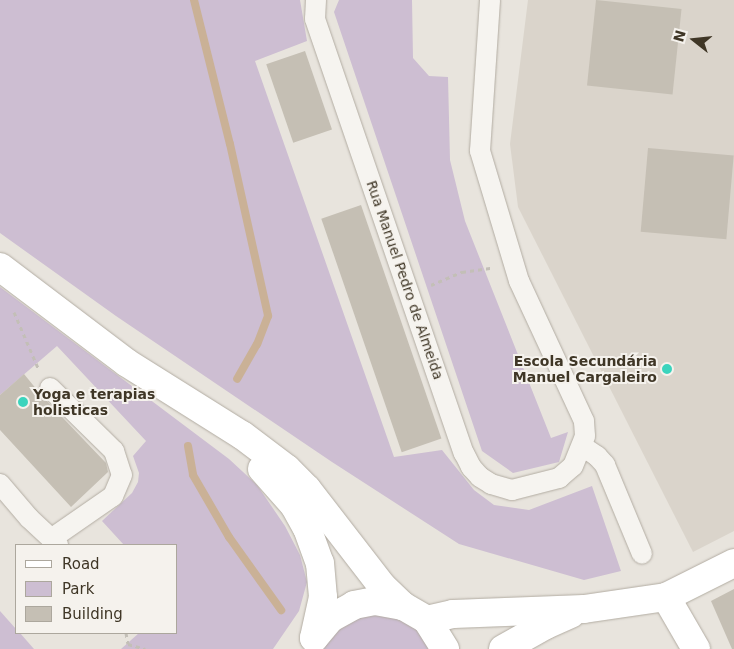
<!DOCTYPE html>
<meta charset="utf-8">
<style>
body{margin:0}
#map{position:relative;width:734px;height:649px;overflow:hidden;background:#e8e4dd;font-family:"DejaVu Sans",sans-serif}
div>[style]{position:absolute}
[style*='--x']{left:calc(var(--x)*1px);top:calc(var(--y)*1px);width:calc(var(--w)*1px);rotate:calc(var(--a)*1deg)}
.built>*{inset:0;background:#dad4cb}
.green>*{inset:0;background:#cdbed2}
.stream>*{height:8px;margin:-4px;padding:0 4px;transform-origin:4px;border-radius:4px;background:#cab196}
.building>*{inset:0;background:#c5bfb4;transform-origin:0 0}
.path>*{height:3px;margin-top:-1.5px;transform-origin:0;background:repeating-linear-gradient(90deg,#c3bfb7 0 4px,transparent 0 8px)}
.roads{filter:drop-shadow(0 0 1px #b2aca2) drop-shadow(0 0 1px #b2aca2)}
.street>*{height:20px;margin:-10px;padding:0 10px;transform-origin:10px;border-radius:10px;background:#f6f4f0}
.secondary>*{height:28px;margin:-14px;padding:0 14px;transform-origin:14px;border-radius:14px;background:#fff}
.dots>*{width:14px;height:14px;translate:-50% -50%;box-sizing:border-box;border:2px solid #f5f2ed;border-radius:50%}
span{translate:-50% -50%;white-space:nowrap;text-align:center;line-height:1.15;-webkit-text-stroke:4px #f5f2ed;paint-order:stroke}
.street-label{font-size:14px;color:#3f3626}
.poi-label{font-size:14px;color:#3f3626;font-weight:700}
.right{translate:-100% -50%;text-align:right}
.left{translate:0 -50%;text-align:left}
.legend{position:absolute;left:15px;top:544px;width:162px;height:90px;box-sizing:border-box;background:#f5f2ed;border:1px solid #aca79d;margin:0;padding:6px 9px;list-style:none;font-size:15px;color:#3f3626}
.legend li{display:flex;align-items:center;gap:10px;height:25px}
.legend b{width:25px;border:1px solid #aca79d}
.north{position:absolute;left:669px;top:15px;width:50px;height:50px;-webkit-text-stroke:4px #f5f2ed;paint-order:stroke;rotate:286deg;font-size:14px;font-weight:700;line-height:20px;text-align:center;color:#3f3626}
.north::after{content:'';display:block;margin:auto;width:18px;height:22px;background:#3f3626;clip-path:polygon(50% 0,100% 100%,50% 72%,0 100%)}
</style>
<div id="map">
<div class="built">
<i style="clip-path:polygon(528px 0,734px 0,734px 531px,693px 552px,518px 207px,510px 144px)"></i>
</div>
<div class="green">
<i style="clip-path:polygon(0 0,300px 0,307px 41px,255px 61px,394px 457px,442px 450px,474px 490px,494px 505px,529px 510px,592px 486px,621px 571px,584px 580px,459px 544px,332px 462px,116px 316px,0 233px)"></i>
<i style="clip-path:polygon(339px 0,412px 0,413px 58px,429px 76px,448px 77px,450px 160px,465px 221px,551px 438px,568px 432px,559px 462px,513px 473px,482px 451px,334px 12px)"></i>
<i style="clip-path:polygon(0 287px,229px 459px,257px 485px,285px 526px,300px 555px,307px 582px,299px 611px,273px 649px,121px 649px,139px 633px,176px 633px,176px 545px,124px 545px,102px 521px,132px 493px,138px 482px,139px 473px,133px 456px,146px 441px,57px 346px,0 395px)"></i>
<i style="clip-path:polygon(0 611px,16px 629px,16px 633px,20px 633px,34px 649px,0 649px)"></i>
<i style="clip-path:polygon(365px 613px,403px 618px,418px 629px,431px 649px,323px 649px,333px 633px)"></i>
</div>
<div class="stream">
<i style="--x:194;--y:0;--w:148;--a:76"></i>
<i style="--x:230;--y:144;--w:176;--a:77.5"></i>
<i style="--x:268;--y:316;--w:30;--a:111"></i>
<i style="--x:257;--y:344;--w:40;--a:119.7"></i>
<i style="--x:188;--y:446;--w:29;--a:80"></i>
<i style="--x:193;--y:475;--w:72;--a:59.9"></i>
<i style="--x:229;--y:537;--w:90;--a:54.5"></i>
</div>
<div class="building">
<i style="left:596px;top:0;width:86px;height:86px;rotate:6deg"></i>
<i style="left:305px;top:51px;width:83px;height:41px;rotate:71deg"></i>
<i style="left:648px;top:148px;width:86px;height:84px;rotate:5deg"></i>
<i style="left:361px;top:205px;width:247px;height:42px;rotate:71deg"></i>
<i style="clip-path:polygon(24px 374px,42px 396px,106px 463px,108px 472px,71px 507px,0 430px,0 395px)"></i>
<i style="clip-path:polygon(734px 589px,734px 649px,732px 649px,711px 601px)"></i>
</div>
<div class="path">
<i style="--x:431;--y:285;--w:34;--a:-23"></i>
<i style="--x:462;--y:272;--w:30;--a:-8"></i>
<i style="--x:14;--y:312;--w:63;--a:66.7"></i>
<i style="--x:126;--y:633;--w:11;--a:80"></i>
<i style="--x:128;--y:644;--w:18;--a:16"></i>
</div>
<div class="roads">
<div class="street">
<i style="--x:316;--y:0;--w:19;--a:93"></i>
<i style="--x:315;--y:19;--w:459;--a:71.1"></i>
<i style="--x:464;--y:453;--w:16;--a:63"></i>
<i style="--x:471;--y:467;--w:13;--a:48"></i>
<i style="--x:480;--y:477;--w:13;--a:32"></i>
<i style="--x:491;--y:484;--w:22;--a:16"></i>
<i style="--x:512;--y:490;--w:49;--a:-14.3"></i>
<i style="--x:559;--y:478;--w:18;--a:-41"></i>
<i style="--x:573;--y:466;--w:32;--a:-68"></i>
<i style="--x:585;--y:436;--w:15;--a:-94"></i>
<i style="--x:584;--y:421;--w:154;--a:-114.9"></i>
<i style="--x:519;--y:281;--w:136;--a:-106.7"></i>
<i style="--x:480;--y:151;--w:151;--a:-86.2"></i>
<i style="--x:50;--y:388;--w:90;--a:44.5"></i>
<i style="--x:114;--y:451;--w:25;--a:72"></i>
<i style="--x:122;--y:475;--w:23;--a:113"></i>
<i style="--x:113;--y:496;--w:75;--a:145.3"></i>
<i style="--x:582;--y:446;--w:18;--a:34"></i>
<i style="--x:597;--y:456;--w:12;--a:48"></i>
<i style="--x:605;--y:465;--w:96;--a:67.4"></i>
<i style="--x:0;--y:484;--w:45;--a:49.5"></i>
<i style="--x:29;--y:518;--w:40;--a:43"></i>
</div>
<div class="secondary">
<i style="--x:0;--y:267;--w:159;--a:37.1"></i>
<i style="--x:127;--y:363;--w:136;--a:32.1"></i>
<i style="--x:242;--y:435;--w:56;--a:37.1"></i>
<i style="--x:287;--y:469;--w:28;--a:45"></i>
<i style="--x:307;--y:489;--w:123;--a:52.3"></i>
<i style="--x:382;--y:586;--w:29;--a:44"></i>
<i style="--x:262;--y:469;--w:48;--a:48.4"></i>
<i style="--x:294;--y:505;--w:26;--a:61"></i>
<i style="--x:307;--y:528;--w:37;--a:70"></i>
<i style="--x:320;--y:563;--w:34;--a:85"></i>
<i style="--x:323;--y:597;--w:42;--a:102.4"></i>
<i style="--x:666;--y:597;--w:60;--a:60"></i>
<i style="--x:427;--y:620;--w:27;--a:-13"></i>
<i style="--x:453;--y:614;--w:131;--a:-2.2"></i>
<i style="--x:584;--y:609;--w:83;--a:-8.3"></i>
<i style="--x:666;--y:597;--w:76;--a:-26.6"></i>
<i style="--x:314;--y:638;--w:26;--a:-50"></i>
<i style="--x:331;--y:618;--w:26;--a:-29"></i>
<i style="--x:354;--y:605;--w:21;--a:-11"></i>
<i style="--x:375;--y:601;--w:28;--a:10"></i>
<i style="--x:403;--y:606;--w:28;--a:30"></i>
<i style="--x:427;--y:620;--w:34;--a:58"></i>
<i style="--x:503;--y:649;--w:49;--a:-29.2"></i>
<i style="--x:546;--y:625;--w:27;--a:-24"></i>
</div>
</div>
<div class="dots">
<i style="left:667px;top:369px;background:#3bd4bd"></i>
<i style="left:23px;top:402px;background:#3bd4bd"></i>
</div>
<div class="street-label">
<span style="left:405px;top:280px;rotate:71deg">Rua Manuel Pedro de Almeida</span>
</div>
<div class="poi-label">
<span class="right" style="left:657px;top:369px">Escola Secundária<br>Manuel Cargaleiro</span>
<span class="left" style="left:33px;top:402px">Yoga e terapias<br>holisticas</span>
</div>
<ul class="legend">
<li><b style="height:6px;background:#fff"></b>Road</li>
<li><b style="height:14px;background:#cdbed2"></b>Park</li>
<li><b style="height:14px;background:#c5bfb4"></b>Building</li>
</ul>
<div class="north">N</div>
</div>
